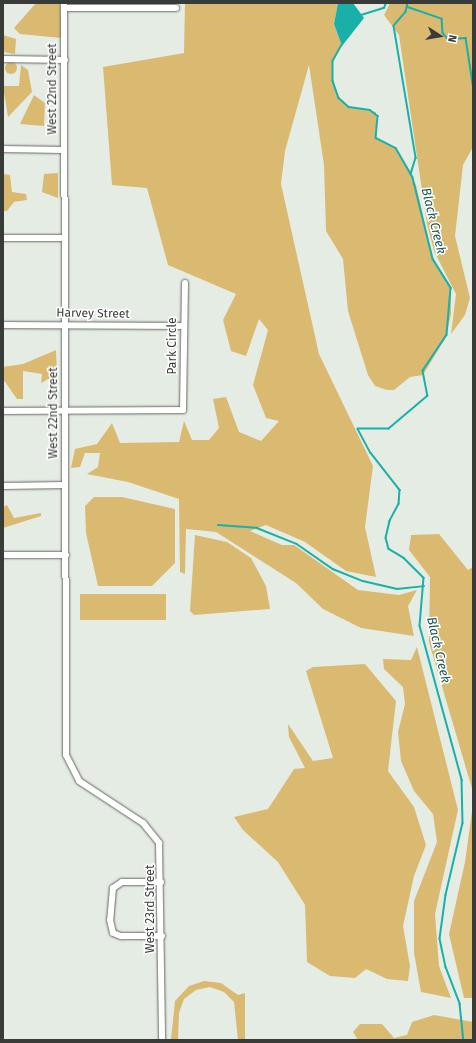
<!DOCTYPE html>
<style>
body{margin:0}
#map{position:relative;width:476px;height:1043px;overflow:hidden;background:#e5ece3;font-family:"Fira Sans",sans-serif}
div>[style]{position:absolute}
[style*='--x']{left:calc(var(--x)*1px);top:calc(var(--y)*1px);width:calc(var(--w)*1px);rotate:calc(var(--a)*1deg)}
.green>*{inset:0;background:#daba71;transform-origin:0 0}
.round{border-radius:50%}
.water>*{inset:0;background:#18b0a8}
.stream>*{height:1.5px;margin:-0.75px;padding:0 0.75px;transform-origin:0.75px;border-radius:0.75px;background:#18b0a8}
.roads{filter:drop-shadow(0 0 1px #646962) drop-shadow(0 0 1px #646962)}
.minor>*{height:6px;margin:-3px;padding:0 3px;transform-origin:3px;border-radius:3px;background:#fff}
span{translate:-50% -50%;white-space:nowrap;text-align:center;line-height:1.15;-webkit-text-stroke:3px #fff;paint-order:stroke}
.street-label{font-size:12px;color:#393b38}
.water-label{font-size:13px;color:#1f5753;font-style:italic}
.frame{position:absolute;inset:0;border:4px solid #393b38;pointer-events:none}
.north{position:absolute;left:420px;top:16px;width:40px;height:40px;-webkit-text-stroke:3px #fff;paint-order:stroke;rotate:102deg;font-size:11px;font-weight:700;line-height:16px;text-align:center;color:#393b38}
.north::after{content:'';display:block;margin:auto;width:14px;height:18px;background:#393b38;clip-path:polygon(50% 0,100% 100%,50% 72%,0 100%)}
</style>
<div id="map">
<div class="green">
<i style="clip-path:polygon(36px 3px,60px 3px,61px 38px,20px 34px,14px 28px)"></i>
<i style="clip-path:polygon(185px 3px,338px 3px,334px 24px,342px 46px,333px 61px,333px 81px,339px 98px,349px 107px,376px 112px,376px 138px,396px 148px,416px 185px,433px 259px,451px 288px,451px 314px,446px 337px,423px 375px,410px 377px,394px 390px,387px 390px,375px 386px,368px 375px,348px 311px,343px 259px,326px 231px,324px 165px,309px 65px,285px 151px,281px 184px,319px 354px,373px 466px,365px 527px,376px 577px,346px 571px,305px 542px,266px 525px,250px 531px,282px 545px,294px 545px,358px 590px,399px 595px,417px 590px,408px 606px,414px 636px,361px 628px,323px 609px,296px 583px,216px 532px,186px 529px,185px 574px,180px 572px,179px 499px,128px 482px,87px 474px,98px 467px,100px 453px,85px 453px,80px 467px,71px 468px,75px 449px,97px 444px,112px 423px,120px 443px,179px 442px,184px 421px,192px 440px,209px 440px,219px 428px,213px 399px,226px 397px,239px 432px,261px 441px,279px 421px,266px 418px,253px 385px,268px 330px,259px 319px,246px 356px,231px 351px,223px 320px,236px 294px,168px 265px,147px 188px,112px 185px,103px 67px,184px 53px)"></i>
<i style="clip-path:polygon(390px 3px,473px 3px,473px 147px,463px 165px,455px 236px,470px 298px,465px 315px,451px 334px,456px 294px,434px 251px,427px 224px,399px 35px,384px 15px)"></i>
<i style="clip-path:polygon(3px 35px,16px 39px,15px 54px,3px 52px)"></i>
<i class="round" style="left:5px;top:62px;width:12px;height:12px"></i>
<i style="clip-path:polygon(21px 65px,28px 70px,32px 92px,8px 117px,3px 86px,19px 86px)"></i>
<i style="clip-path:polygon(34px 95px,45px 103px,44px 126px,20px 124px)"></i>
<i style="clip-path:polygon(58px 173px,58px 198px,42px 192px,44px 174px)"></i>
<i style="clip-path:polygon(3px 174px,10px 175px,12px 192px,26px 194px,27px 200px,14px 202px,7px 211px,3px 211px)"></i>
<i style="clip-path:polygon(56px 350px,57px 374px,41px 383px,42px 374px,23px 371px,23px 399px,17px 399px,3px 379px,3px 367px,23px 364px)"></i>
<i style="clip-path:polygon(94px 497px,122px 497px,175px 509px,175px 563px,152px 586px,98px 586px,86px 533px,85px 506px)"></i>
<i style="clip-path:polygon(7px 505px,14px 518px,41px 513px,41px 516px,3px 528px,3px 507px)"></i>
<i style="clip-path:polygon(439px 534px,468px 570px,473px 567px,473px 792px,429px 642px,430px 577px,409px 550px,411px 535px)"></i>
<i style="clip-path:polygon(195px 535px,227px 542px,251px 558px,266px 586px,270px 609px,194px 615px,190px 611px)"></i>
<i style="left:80px;top:594px;width:86px;height:26px"></i>
<i style="clip-path:polygon(417px 647px,458px 810px,435px 914px,439px 966px,451px 998px,421px 992px,414px 953px,414px 901px,437px 842px,433px 814px,414px 791px,401px 761px,398px 732px,405px 704px,403px 687px,384px 669px,383px 659px,411px 660px)"></i>
<i style="clip-path:polygon(365px 664px,396px 701px,388px 771px,414px 807px,426px 845px,414px 876px,403px 926px,410px 966px,408px 981px,387px 979px,366px 969px,355px 978px,330px 976px,307px 962px,305px 905px,278px 862px,243px 830px,234px 817px,268px 809px,294px 769px,305px 768px,289px 737px,288px 724px,313px 761px,333px 758px,306px 671px,313px 667px)"></i>
<i style="clip-path:polygon(473px 804px,473px 998px,464px 998px,449px 934px,465px 862px)"></i>
<i style="clip-path:polygon(204px 981px,221px 983px,238px 995px,245px 993px,245px 1040px,238px 1040px,234px 1002px,224px 992px,210px 987px,196px 990px,184px 999px,179px 1013px,178px 1040px,171px 1040px,175px 1001px,189px 986px)"></i>
<i style="clip-path:polygon(434px 1015px,473px 1022px,473px 1040px,358px 1040px,353px 1032px,360px 1024px,382px 1024px,394px 1038px,407px 1035px,412px 1022px)"></i>
</div>
<div class="water">
<i style="clip-path:polygon(338px 3px,353px 3px,364px 18px,342px 46px,334px 24px)"></i>
</div>
<div class="stream">
<i style="--x:408;--y:3;--w:9;--a:103"></i>
<i style="--x:406;--y:12;--w:18;--a:131"></i>
<i style="--x:394;--y:26;--w:134;--a:80.5"></i>
<i style="--x:416;--y:158;--w:17;--a:107"></i>
<i style="--x:408;--y:7;--w:36;--a:19"></i>
<i style="--x:442;--y:19;--w:14;--a:86"></i>
<i style="--x:443;--y:33;--w:8;--a:50"></i>
<i style="--x:448;--y:39;--w:18;--a:-3"></i>
<i style="--x:466;--y:38;--w:47;--a:81.3"></i>
<i style="--x:361;--y:15;--w:24;--a:-17"></i>
<i style="--x:384;--y:8;--w:5;--a:-68"></i>
<i style="--x:342;--y:45;--w:18;--a:119"></i>
<i style="--x:333;--y:61;--w:20;--a:90"></i>
<i style="--x:333;--y:81;--w:18;--a:71"></i>
<i style="--x:339;--y:98;--w:13;--a:42"></i>
<i style="--x:349;--y:107;--w:21;--a:8"></i>
<i style="--x:370;--y:110;--w:10;--a:37"></i>
<i style="--x:378;--y:116;--w:22;--a:95"></i>
<i style="--x:376;--y:138;--w:22;--a:27"></i>
<i style="--x:396;--y:148;--w:34;--a:60"></i>
<i style="--x:413;--y:178;--w:83;--a:76.1"></i>
<i style="--x:433;--y:259;--w:34;--a:58"></i>
<i style="--x:451;--y:288;--w:47;--a:94.9"></i>
<i style="--x:447;--y:335;--w:43;--a:123.7"></i>
<i style="--x:423;--y:371;--w:25;--a:79"></i>
<i style="--x:428;--y:396;--w:51;--a:139.8"></i>
<i style="--x:389;--y:429;--w:31;--a:180"></i>
<i style="--x:358;--y:429;--w:27;--a:62"></i>
<i style="--x:371;--y:453;--w:47;--a:51.9"></i>
<i style="--x:400;--y:490;--w:14;--a:94"></i>
<i style="--x:399;--y:504;--w:19;--a:118"></i>
<i style="--x:390;--y:521;--w:17;--a:103"></i>
<i style="--x:386;--y:538;--w:11;--a:75"></i>
<i style="--x:389;--y:549;--w:17;--a:31"></i>
<i style="--x:404;--y:558;--w:28;--a:45"></i>
<i style="--x:424;--y:578;--w:48;--a:94.8"></i>
<i style="--x:420;--y:626;--w:160;--a:74.7"></i>
<i style="--x:462;--y:780;--w:43;--a:88.7"></i>
<i style="--x:463;--y:823;--w:74;--a:103.3"></i>
<i style="--x:446;--y:895;--w:44;--a:97.8"></i>
<i style="--x:440;--y:939;--w:29;--a:78"></i>
<i style="--x:446;--y:967;--w:40;--a:69"></i>
<i style="--x:460;--y:1004;--w:36;--a:84"></i>
<i style="--x:218;--y:525;--w:39;--a:4"></i>
<i style="--x:257;--y:528;--w:43;--a:21.8"></i>
<i style="--x:297;--y:544;--w:44;--a:34.8"></i>
<i style="--x:333;--y:569;--w:32;--a:22"></i>
<i style="--x:363;--y:581;--w:35;--a:13"></i>
<i style="--x:397;--y:589;--w:27;--a:-6"></i>
</div>
<div class="roads">
<div class="minor">
<i style="--x:64;--y:3;--w:752;--a:89.85"></i>
<i style="--x:66;--y:755;--w:29;--a:63"></i>
<i style="--x:79;--y:781;--w:77;--a:33.3"></i>
<i style="--x:143;--y:823;--w:26;--a:51"></i>
<i style="--x:159;--y:843;--w:197;--a:89.1"></i>
<i style="--x:64;--y:8;--w:112;--a:0"></i>
<i style="--x:3;--y:59;--w:62;--a:0.9"></i>
<i style="--x:3;--y:149;--w:61;--a:0.9"></i>
<i style="--x:3;--y:238;--w:61;--a:0"></i>
<i style="--x:3;--y:325;--w:180;--a:0.3"></i>
<i style="--x:3;--y:411;--w:180;--a:-0.3"></i>
<i style="--x:183;--y:410;--w:127;--a:-89.1"></i>
<i style="--x:3;--y:486;--w:62;--a:-0.9"></i>
<i style="--x:3;--y:555;--w:63;--a:0"></i>
<i style="--x:161;--y:882;--w:39;--a:180"></i>
<i style="--x:122;--y:882;--w:11;--a:146"></i>
<i style="--x:113;--y:888;--w:32;--a:95"></i>
<i style="--x:110;--y:920;--w:13;--a:77"></i>
<i style="--x:113;--y:933;--w:9;--a:21"></i>
<i style="--x:121;--y:936;--w:41;--a:0"></i>
</div>
</div>
<div class="street-label">
<span style="left:53px;top:89px;rotate:-90deg">West 22nd Street</span>
<span style="left:93px;top:314px;rotate:1deg">Harvey Street</span>
<span style="left:173px;top:346px;rotate:-90deg">Park Circle</span>
<span style="left:54px;top:413px;rotate:-90deg">West 22nd Street</span>
<span style="left:151px;top:909px;rotate:-90deg">West 23rd Street</span>
</div>
<div class="water-label">
<span style="left:433px;top:221px;rotate:76deg">Black Creek</span>
<span style="left:438px;top:650px;rotate:77deg">Black Creek</span>
</div>
<div class="frame"></div>
<div class="north">N</div>
</div>
